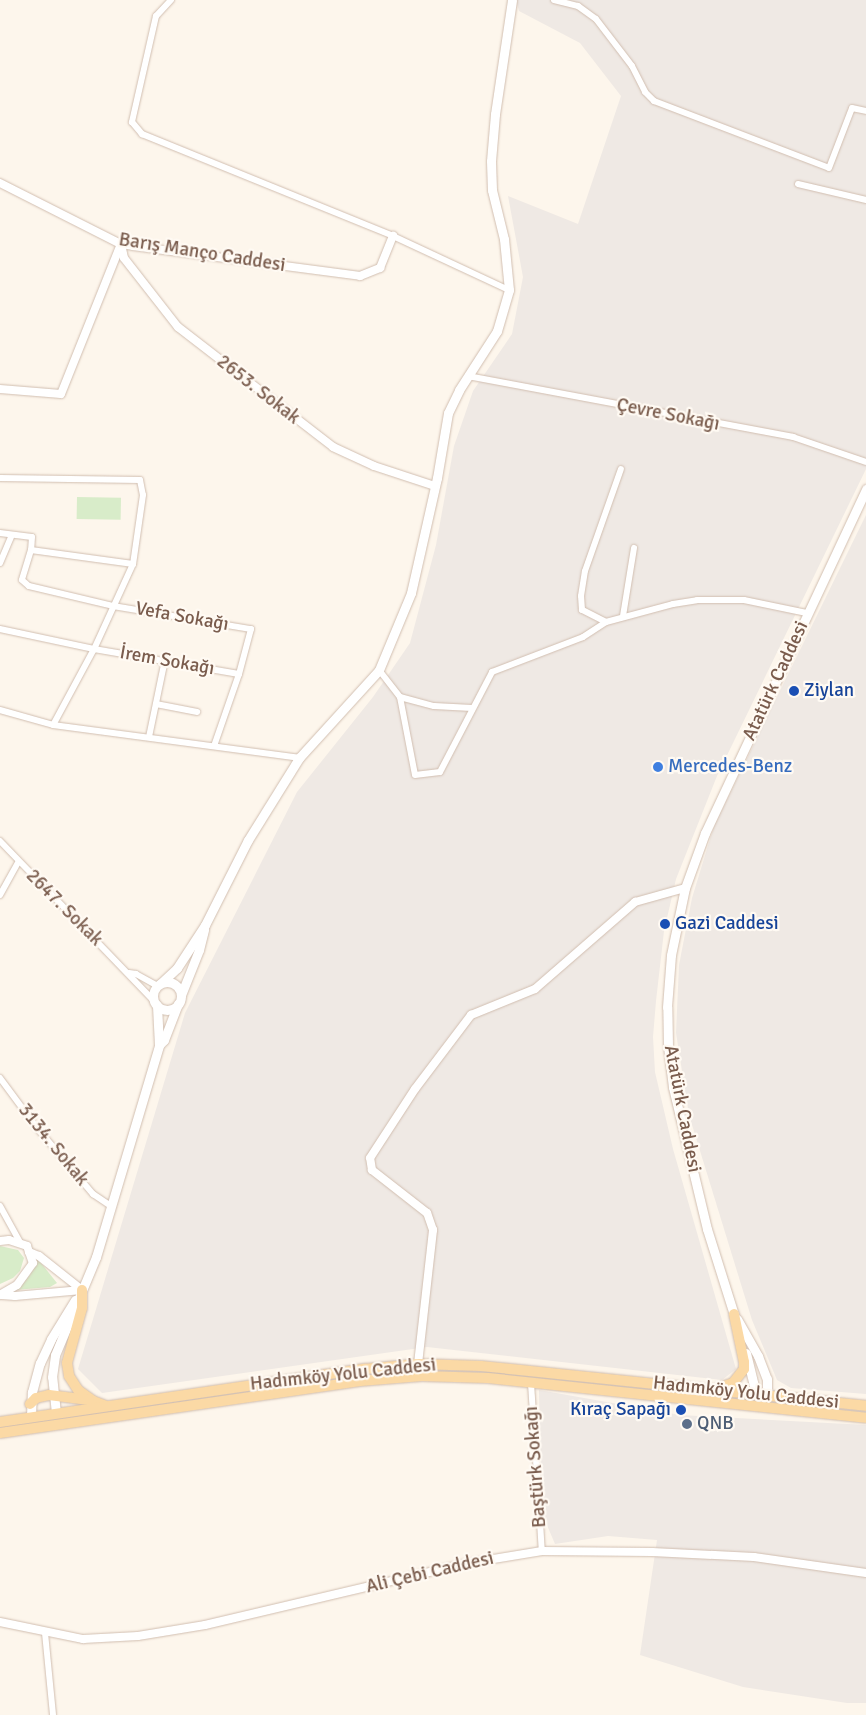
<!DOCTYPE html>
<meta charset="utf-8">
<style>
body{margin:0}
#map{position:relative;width:866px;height:1715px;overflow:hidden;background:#fdf6ec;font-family:Signika,sans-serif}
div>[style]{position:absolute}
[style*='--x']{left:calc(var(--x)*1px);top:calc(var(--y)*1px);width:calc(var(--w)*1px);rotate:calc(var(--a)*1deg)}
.industrial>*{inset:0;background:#efe9e4}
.green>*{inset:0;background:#d8ecc9;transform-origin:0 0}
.roads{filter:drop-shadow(0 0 1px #d1beb0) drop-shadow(0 0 1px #d1beb0)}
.minor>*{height:6px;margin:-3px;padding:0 3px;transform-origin:3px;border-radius:3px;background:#fff}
.tertiary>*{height:8px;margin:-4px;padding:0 4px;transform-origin:4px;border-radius:4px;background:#fff}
.secondary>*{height:9px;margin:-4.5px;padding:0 4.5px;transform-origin:4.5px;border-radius:4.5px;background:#fff}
.secondary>.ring{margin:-4.5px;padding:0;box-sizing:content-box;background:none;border:9px solid #fff;border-radius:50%}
.primary>*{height:10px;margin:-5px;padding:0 5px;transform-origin:5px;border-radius:5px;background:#fbd9a5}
.dots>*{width:14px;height:14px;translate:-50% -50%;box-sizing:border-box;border:2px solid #fffaf3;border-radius:50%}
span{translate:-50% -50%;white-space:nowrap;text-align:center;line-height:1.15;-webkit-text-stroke:4.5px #fffaf3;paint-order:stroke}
.street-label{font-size:19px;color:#7a5c4d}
.transit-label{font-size:19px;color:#164399}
.left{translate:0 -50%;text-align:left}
.right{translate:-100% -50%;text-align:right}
.shop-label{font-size:19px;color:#366cbe}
.service-label{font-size:19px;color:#4e5e75}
</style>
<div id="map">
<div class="industrial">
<i style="clip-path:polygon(516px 0,866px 0,866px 469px,717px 776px,676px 879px,664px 931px,656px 1001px,653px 1037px,655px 1072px,673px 1149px,736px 1369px,722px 1380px,427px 1347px,102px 1393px,78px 1369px,185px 1013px,297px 792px,373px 697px,410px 643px,436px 545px,454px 446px,473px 391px,512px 334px,523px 277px,508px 196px,578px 224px,621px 96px,580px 43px,519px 11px)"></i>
<i style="clip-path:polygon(866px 515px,866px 1394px,791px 1388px,777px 1380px,752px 1320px,689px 1115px,676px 1033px,679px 965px,692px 898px,714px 826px)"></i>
<i style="clip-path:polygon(539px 1390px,680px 1415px,866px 1425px,866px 1703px,847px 1703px,743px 1687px,640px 1655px,657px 1540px,608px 1536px,555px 1544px,541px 1511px)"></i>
</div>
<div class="green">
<i style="left:77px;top:497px;width:44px;height:22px;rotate:1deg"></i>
<i style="clip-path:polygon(0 1246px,18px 1250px,24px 1258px,20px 1271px,13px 1278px,0 1284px)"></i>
<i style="clip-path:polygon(37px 1258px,57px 1283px,50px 1287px,15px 1290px,30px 1275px)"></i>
</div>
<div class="roads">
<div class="minor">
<i style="--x:171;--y:0;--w:22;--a:133"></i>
<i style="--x:156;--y:16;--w:109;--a:102.8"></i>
<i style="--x:132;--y:122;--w:16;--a:50"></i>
<i style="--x:142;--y:134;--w:271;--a:22.1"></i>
<i style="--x:393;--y:236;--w:128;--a:25"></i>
<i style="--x:554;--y:0;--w:25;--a:14"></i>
<i style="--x:578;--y:6;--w:22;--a:36"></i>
<i style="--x:596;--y:19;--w:59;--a:52.5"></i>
<i style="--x:632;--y:66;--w:29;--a:63"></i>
<i style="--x:645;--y:92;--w:13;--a:45"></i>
<i style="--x:654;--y:101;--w:187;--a:20.9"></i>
<i style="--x:829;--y:168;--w:64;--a:-69"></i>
<i style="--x:852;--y:108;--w:14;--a:12"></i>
<i style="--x:798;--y:184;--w:70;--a:13.2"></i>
<i style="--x:468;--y:376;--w:331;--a:10.6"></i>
<i style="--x:793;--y:437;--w:77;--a:18.9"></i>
<i style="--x:0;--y:478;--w:140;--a:0.8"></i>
<i style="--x:140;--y:480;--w:15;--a:79"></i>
<i style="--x:143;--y:495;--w:70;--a:98.2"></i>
<i style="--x:133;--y:564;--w:94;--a:114.6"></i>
<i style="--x:94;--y:649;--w:86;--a:118.3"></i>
<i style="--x:0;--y:533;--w:32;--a:7"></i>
<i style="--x:32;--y:537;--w:13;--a:94"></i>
<i style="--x:0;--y:563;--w:30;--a:-67"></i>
<i style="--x:133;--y:564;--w:103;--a:-172.2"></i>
<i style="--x:31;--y:550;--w:31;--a:107"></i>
<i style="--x:22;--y:580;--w:9;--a:41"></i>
<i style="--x:29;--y:586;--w:86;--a:13.4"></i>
<i style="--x:113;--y:606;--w:140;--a:9.5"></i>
<i style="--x:251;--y:629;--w:47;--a:104.9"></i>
<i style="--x:239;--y:674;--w:76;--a:109.1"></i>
<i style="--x:623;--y:616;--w:69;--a:-80.8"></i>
<i style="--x:606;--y:622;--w:27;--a:-153"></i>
<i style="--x:582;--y:610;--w:14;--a:-94"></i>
<i style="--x:581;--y:596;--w:25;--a:-81"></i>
<i style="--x:585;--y:571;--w:108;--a:-70.6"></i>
<i style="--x:0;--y:629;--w:96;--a:12"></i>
<i style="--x:94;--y:649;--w:147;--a:9.8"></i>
<i style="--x:379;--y:670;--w:34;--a:52"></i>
<i style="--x:400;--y:697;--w:79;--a:79.1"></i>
<i style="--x:415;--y:775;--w:25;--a:-7"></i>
<i style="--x:440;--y:772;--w:113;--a:-62.5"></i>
<i style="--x:492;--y:672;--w:97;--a:-21"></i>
<i style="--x:583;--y:637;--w:27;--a:-33"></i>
<i style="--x:606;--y:622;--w:69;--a:-15"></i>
<i style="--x:673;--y:604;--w:24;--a:-9"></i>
<i style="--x:697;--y:600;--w:47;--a:0"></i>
<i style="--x:744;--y:600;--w:64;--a:11.7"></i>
<i style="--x:400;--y:697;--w:35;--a:15"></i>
<i style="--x:434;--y:706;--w:38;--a:3"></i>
<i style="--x:156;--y:704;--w:42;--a:11"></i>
<i style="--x:0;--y:710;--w:55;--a:15.8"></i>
<i style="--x:53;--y:725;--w:248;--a:7.6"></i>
<i style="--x:149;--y:737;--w:79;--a:-78.3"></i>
<i style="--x:0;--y:841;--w:223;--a:46.1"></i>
<i style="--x:0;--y:895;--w:37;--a:-61"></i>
<i style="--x:129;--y:973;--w:7;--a:8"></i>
<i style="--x:136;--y:974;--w:25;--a:29"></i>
<i style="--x:0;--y:1078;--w:62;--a:53.5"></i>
<i style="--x:37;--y:1128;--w:87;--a:49.7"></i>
<i style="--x:93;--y:1194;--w:22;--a:34"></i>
<i style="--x:0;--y:1206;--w:43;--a:61.1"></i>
<i style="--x:531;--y:1383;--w:168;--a:86.3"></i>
<i style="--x:45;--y:1633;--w:82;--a:84.4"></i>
</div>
<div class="tertiary">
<i style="--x:0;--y:183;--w:136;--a:26.8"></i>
<i style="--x:121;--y:244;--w:12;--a:9"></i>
<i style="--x:133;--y:246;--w:229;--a:7.5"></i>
<i style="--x:360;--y:276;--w:22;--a:-22"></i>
<i style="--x:380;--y:268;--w:35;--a:-68"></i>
<i style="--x:121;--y:244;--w:14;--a:78"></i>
<i style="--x:124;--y:258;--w:88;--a:52"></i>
<i style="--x:178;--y:327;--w:196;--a:37.7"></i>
<i style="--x:333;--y:447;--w:45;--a:24.9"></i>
<i style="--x:374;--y:466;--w:64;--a:18.2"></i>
<i style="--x:0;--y:389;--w:61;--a:4.7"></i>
<i style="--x:61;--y:394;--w:162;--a:-68.2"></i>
<i style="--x:0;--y:1241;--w:9;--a:-6"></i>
<i style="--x:9;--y:1240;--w:19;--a:18"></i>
<i style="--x:27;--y:1246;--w:18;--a:71"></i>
<i style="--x:33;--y:1263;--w:27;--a:126"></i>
<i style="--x:17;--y:1285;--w:20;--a:150"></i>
<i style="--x:29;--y:1252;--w:11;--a:22"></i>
<i style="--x:39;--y:1256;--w:55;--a:38.3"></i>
<i style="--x:2;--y:1295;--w:13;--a:4"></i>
<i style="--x:15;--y:1296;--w:67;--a:-5.1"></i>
<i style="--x:418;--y:1364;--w:135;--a:-83.6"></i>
<i style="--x:433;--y:1230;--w:18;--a:-109"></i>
<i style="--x:427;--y:1213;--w:70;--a:-142"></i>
<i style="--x:372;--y:1170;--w:12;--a:-99"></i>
<i style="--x:370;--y:1158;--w:82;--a:-56.9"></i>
<i style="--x:415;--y:1089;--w:93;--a:-52.9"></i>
<i style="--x:471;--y:1015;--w:69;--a:-22.1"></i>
<i style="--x:535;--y:989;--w:133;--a:-41"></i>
<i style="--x:635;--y:902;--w:52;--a:-15.6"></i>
<i style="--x:0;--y:1622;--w:85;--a:11.6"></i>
<i style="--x:83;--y:1639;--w:55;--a:-3.1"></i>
<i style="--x:138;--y:1636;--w:68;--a:-9.3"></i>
<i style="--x:205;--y:1625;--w:265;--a:-13.3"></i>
<i style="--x:463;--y:1564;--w:80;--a:-9.3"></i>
<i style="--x:542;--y:1551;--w:110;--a:0.5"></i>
<i style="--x:652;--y:1552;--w:102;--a:2.8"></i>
<i style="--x:754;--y:1557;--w:113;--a:8.1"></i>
</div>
<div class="secondary">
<i class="ring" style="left:153px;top:982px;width:19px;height:19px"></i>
<i style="--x:161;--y:983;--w:22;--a:-43"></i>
<i style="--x:177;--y:968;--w:51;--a:-56.9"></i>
<i style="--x:205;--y:925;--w:95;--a:-63.2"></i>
<i style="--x:248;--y:840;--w:97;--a:-58.1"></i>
<i style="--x:299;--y:758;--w:119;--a:-47.7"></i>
<i style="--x:379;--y:670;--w:83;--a:-67.4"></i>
<i style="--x:411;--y:593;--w:118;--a:-77.3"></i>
<i style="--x:437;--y:478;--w:66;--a:-80.4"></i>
<i style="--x:448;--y:413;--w:25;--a:-64"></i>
<i style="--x:459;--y:390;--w:70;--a:-57.2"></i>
<i style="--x:497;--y:331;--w:43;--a:-73.7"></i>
<i style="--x:509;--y:290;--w:51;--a:-95.6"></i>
<i style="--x:504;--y:239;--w:50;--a:-103.8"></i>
<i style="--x:492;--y:190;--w:29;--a:-92"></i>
<i style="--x:491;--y:161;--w:47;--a:-85.1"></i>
<i style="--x:495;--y:114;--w:115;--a:-81.5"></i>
<i style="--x:181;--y:995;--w:48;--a:-68.2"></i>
<i style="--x:199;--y:950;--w:21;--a:-76"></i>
<i style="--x:159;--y:1045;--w:7;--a:-45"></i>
<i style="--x:164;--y:1040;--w:39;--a:-69"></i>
<i style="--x:737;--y:1319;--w:43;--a:60.4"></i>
<i style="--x:758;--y:1356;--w:25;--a:69"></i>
<i style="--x:767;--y:1379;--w:16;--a:90"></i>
<i style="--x:736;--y:1321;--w:96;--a:-107.5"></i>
<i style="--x:707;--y:1229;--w:146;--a:-103.5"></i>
<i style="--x:673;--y:1087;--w:41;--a:-97"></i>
<i style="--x:668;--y:1046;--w:39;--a:-91"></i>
<i style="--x:667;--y:1007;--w:52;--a:-85.6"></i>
<i style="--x:671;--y:955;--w:68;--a:-78.2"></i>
<i style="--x:685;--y:888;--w:59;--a:-70"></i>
<i style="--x:705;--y:833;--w:380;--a:-64.9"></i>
<i style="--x:746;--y:1353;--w:42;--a:76.3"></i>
<i style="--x:56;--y:1413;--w:36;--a:-96"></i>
<i style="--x:52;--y:1377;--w:22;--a:-82"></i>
<i style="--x:55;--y:1355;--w:106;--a:-67.3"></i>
<i style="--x:96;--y:1257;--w:221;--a:-73.4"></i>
<i style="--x:159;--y:1045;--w:40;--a:-92.9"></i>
<i style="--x:31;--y:1417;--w:25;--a:-88"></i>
<i style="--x:32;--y:1392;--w:30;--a:-75"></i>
<i style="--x:40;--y:1363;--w:26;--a:-65"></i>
<i style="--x:51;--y:1339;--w:46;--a:-58.4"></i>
</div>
<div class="primary">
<i style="--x:82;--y:1290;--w:18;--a:90"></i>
<i style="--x:82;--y:1308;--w:57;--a:105.3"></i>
<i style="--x:67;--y:1363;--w:13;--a:81"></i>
<i style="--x:69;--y:1376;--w:17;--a:57"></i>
<i style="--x:78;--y:1390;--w:19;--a:36"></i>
<i style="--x:93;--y:1401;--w:14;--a:21"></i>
<i style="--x:719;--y:1388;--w:15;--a:-20"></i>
<i style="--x:733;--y:1383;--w:18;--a:-52"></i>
<i style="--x:744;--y:1369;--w:7;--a:-90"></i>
<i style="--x:744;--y:1362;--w:49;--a:-101.8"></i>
<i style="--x:30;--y:1404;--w:8;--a:-45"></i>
<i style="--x:36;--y:1398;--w:13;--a:-13"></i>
<i style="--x:49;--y:1395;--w:40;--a:7.1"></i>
<i style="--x:0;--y:1422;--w:369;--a:-8.3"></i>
<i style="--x:365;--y:1369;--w:53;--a:-5.4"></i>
<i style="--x:418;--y:1364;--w:63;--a:1.8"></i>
<i style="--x:481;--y:1366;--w:387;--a:5.9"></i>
<i style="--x:0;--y:1433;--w:364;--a:-8.2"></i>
<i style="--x:360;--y:1381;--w:62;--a:-4.6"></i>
<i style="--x:422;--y:1376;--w:66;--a:1.7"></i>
<i style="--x:488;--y:1378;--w:380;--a:6"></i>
</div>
</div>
<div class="dots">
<i style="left:794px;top:691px;background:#1a4fb4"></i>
<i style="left:658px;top:767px;background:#3f7fe0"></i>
<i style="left:665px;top:924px;background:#1a4fb4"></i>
<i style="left:681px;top:1410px;background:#1a4fb4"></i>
<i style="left:687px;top:1424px;background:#5c6f8a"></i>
</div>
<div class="street-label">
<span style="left:202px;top:253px;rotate:9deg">Barış Manço Caddesi</span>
<span style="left:258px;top:390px;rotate:38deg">2653. Sokak</span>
<span style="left:668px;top:415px;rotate:11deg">Çevre Sokağı</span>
<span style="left:182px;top:617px;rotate:10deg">Vefa Sokağı</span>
<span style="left:167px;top:661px;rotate:10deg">İrem Sokağı</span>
<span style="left:776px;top:681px;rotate:-65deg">Atatürk Caddesi</span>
<span style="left:64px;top:908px;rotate:45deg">2647. Sokak</span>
<span style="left:682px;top:1109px;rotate:79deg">Atatürk Caddesi</span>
<span style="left:53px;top:1145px;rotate:51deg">3134. Sokak</span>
<span style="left:343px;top:1375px;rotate:-6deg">Hadımköy Yolu Caddesi</span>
<span style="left:746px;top:1393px;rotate:6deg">Hadımköy Yolu Caddesi</span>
<span style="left:536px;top:1467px;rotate:-94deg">Baştürk Sokağı</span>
<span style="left:430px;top:1573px;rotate:-13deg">Ali Çebi Caddesi</span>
</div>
<div class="transit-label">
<span class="left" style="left:804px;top:691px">Ziylan</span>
<span class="left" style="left:675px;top:924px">Gazi Caddesi</span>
<span class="right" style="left:671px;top:1410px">Kıraç Sapağı</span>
</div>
<div class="shop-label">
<span class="left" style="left:668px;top:767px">Mercedes-Benz</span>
</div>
<div class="service-label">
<span class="left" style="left:697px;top:1424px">QNB</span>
</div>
</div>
